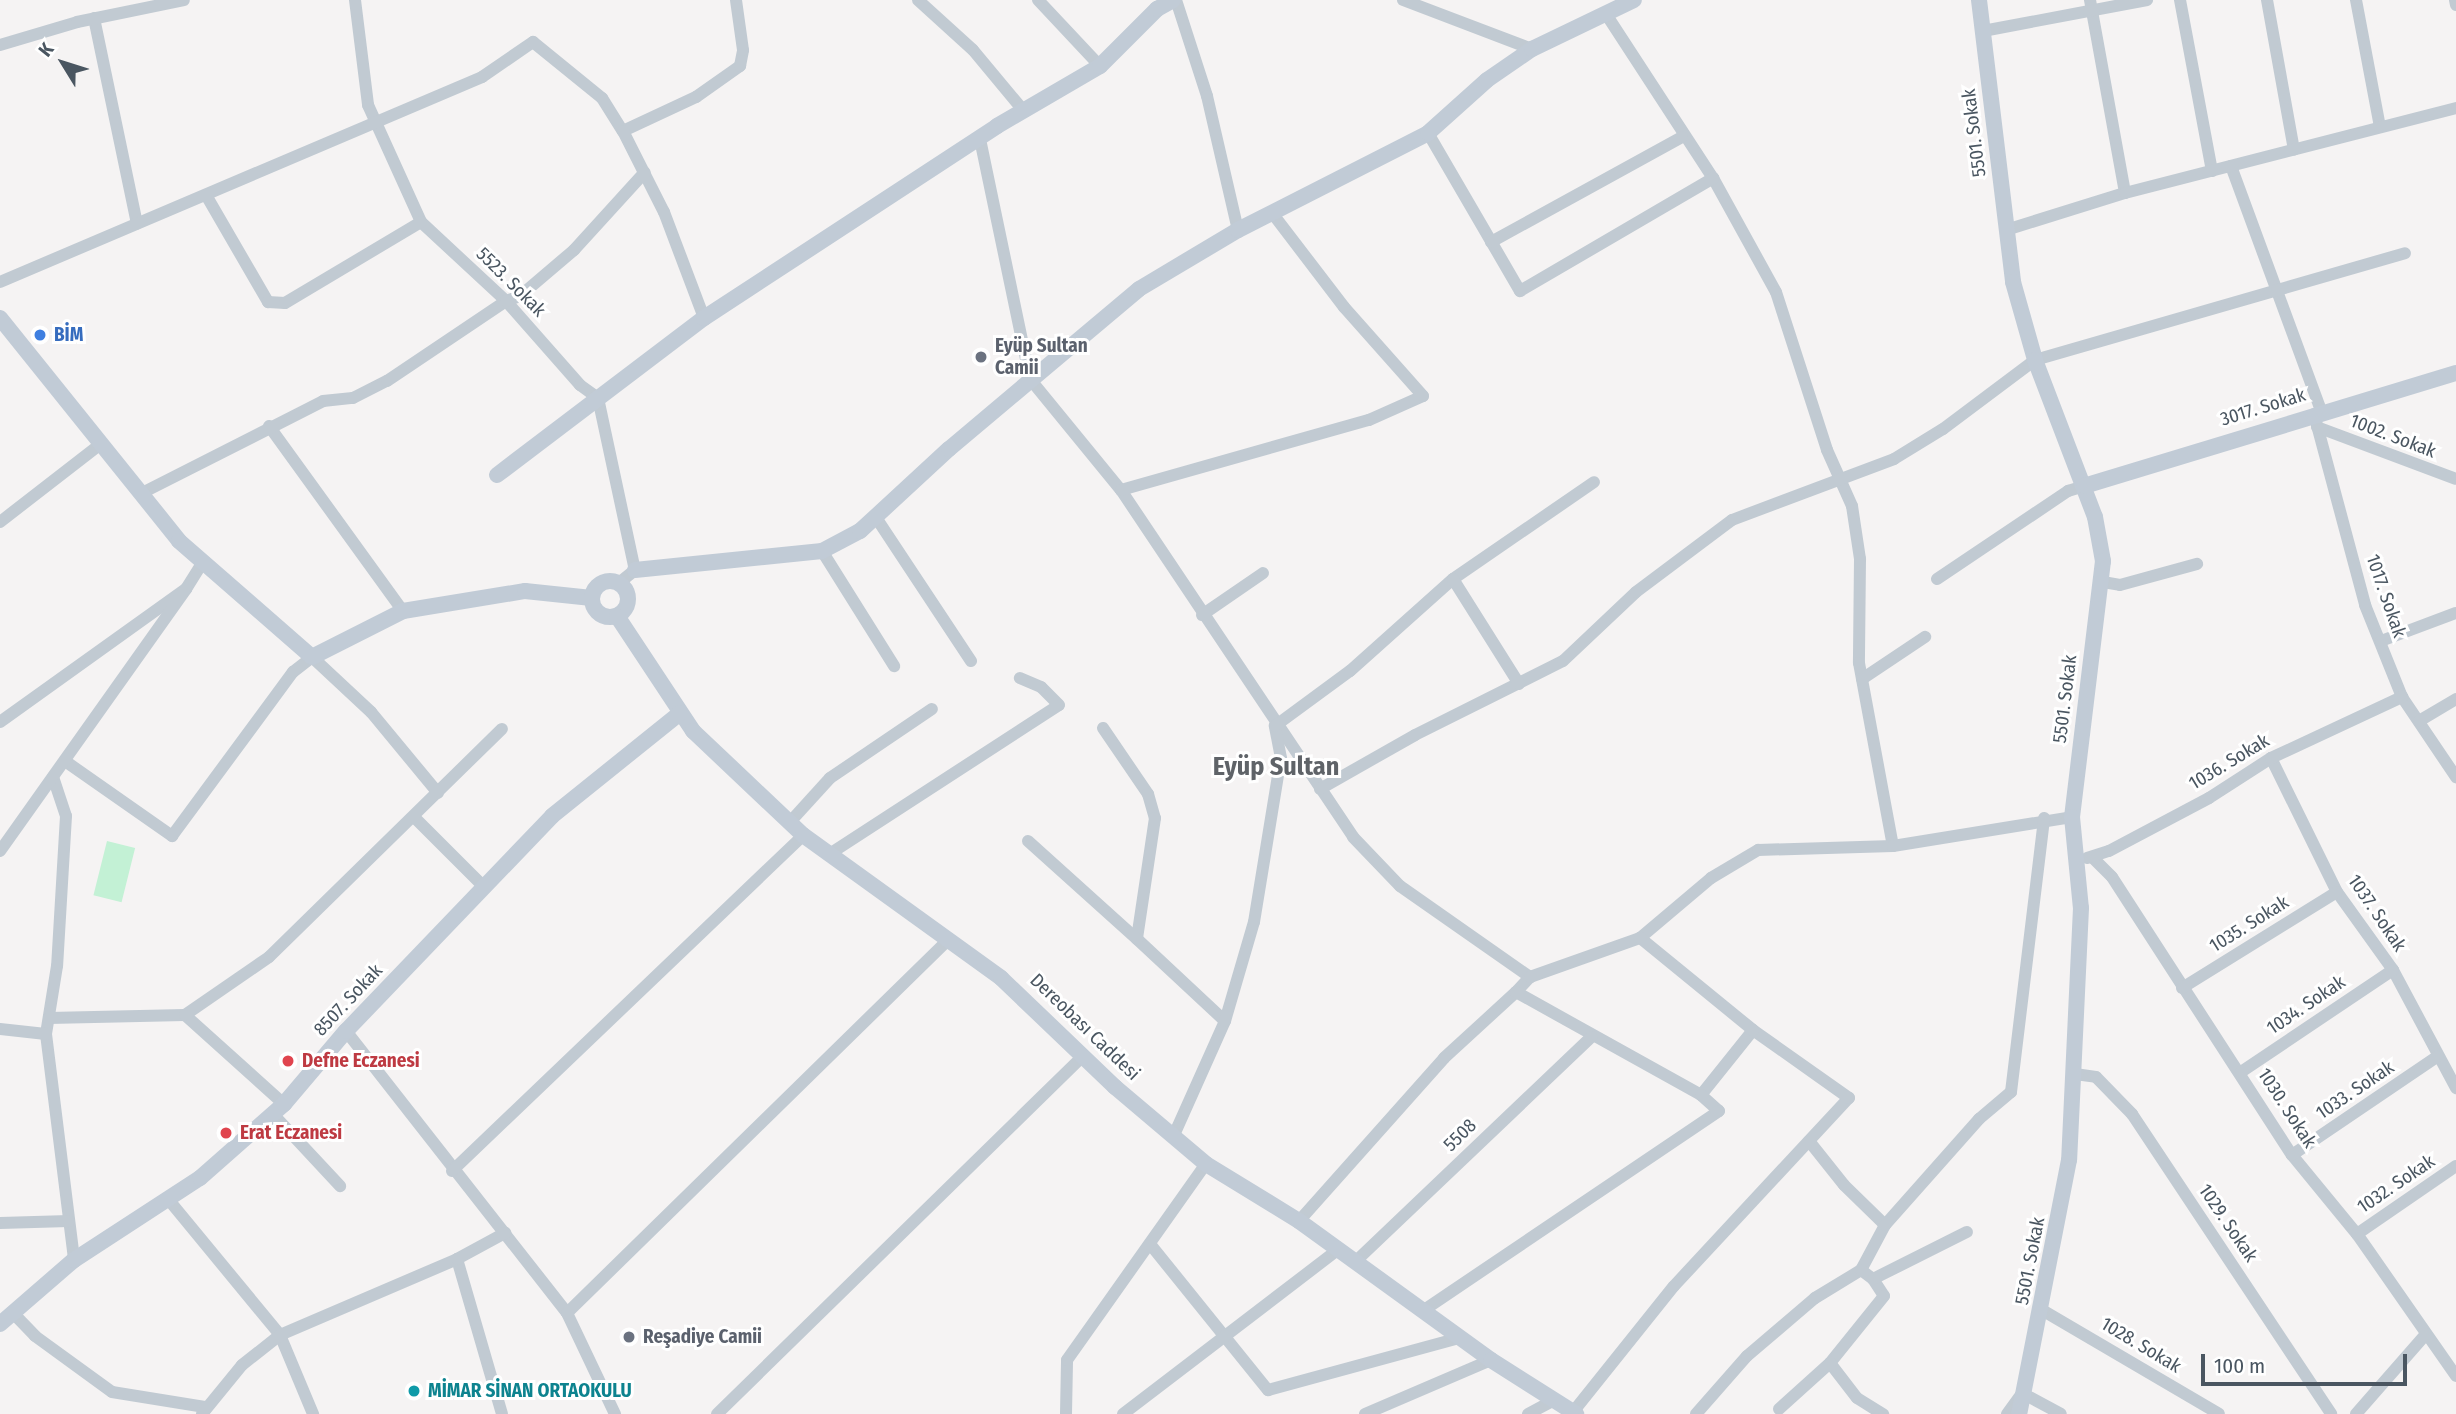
<!DOCTYPE html>
<meta charset="utf-8">
<style>
body{margin:0}
#map{position:relative;width:2456px;height:1414px;overflow:hidden;background:#f5f3f3;font-family:"Fira Sans Condensed",sans-serif}
div>[style]{position:absolute}
[style*='--x']{left:calc(var(--x)*1px);top:calc(var(--y)*1px);width:calc(var(--w)*1px);rotate:calc(var(--a)*1deg)}
.green>*{inset:0;background:#c3f1d5;transform-origin:0 0}
.street>*{height:12px;margin:-6px;padding:0 6px;transform-origin:6px;border-radius:6px;background:#c1cad2}
.secondary>*{height:16px;margin:-8px;padding:0 8px;transform-origin:8px;border-radius:8px;background:#c1cbd6}
.secondary>.ring{margin:-8px;padding:0;box-sizing:content-box;background:none;border:16px solid #c1cbd6;border-radius:50%}
.dots>*{width:19px;height:19px;translate:-50% -50%;box-sizing:border-box;border:4px solid #fff;border-radius:50%}
span{translate:-50% -50%;white-space:nowrap;text-align:center;line-height:1.15;-webkit-text-stroke:6px #fff;paint-order:stroke}
.street-label{font-size:19px;color:#4a5661}
.shop-label{font-size:19px;color:#366cbe;font-weight:700}
.left{translate:0 -50%;text-align:left}
.worship-label{font-size:19px;color:#5b616d;font-weight:700}
.health-label{font-size:19px;color:#be3a42;font-weight:700}
.culture-label{font-size:19px;color:#0d838f;font-weight:700}
.district-label{font-size:26px;color:#5f6368;font-weight:700}
.north{position:absolute;left:28px;top:28px;width:70px;height:70px;-webkit-text-stroke:5px #fff;paint-order:stroke;rotate:308deg;font-size:19px;font-weight:700;line-height:28px;text-align:center;color:#4a5661}
.north::after{content:'';display:block;margin:auto;width:24px;height:32px;background:#4a5661;clip-path:polygon(50% 0,100% 100%,50% 72%,0 100%)}
.scale{position:absolute;left:2201px;top:1354px;width:206px;height:32px;box-sizing:border-box;border:4px solid #4a5661;border-top:0;padding-left:9px;font-size:21px;line-height:24px;white-space:nowrap;color:#4a5661;-webkit-text-stroke:5px #fff;paint-order:stroke}
</style>
<div id="map">
<div class="green">
<i style="left:107px;top:841px;width:29px;height:56px;rotate:14deg"></i>
</div>
<div class="street">
<i style="--x:355;--y:0;--w:106;--a:82.9"></i>
<i style="--x:368;--y:105;--w:128;--a:65.6"></i>
<i style="--x:421;--y:222;--w:116;--a:42.9"></i>
<i style="--x:506;--y:301;--w:112;--a:48.6"></i>
<i style="--x:580;--y:385;--w:22;--a:36"></i>
<i style="--x:598;--y:398;--w:176;--a:77.9"></i>
<i style="--x:635;--y:570;--w:21;--a:141"></i>
<i style="--x:918;--y:0;--w:74;--a:42.3"></i>
<i style="--x:973;--y:50;--w:78;--a:50.2"></i>
<i style="--x:1038;--y:0;--w:91;--a:46.8"></i>
<i style="--x:1176;--y:0;--w:101;--a:72.1"></i>
<i style="--x:1207;--y:96;--w:138;--a:77"></i>
<i style="--x:1403;--y:0;--w:138;--a:20.8"></i>
<i style="--x:2090;--y:0;--w:196;--a:79.7"></i>
<i style="--x:2180;--y:0;--w:174;--a:79.4"></i>
<i style="--x:2267;--y:0;--w:152;--a:79.8"></i>
<i style="--x:2356;--y:0;--w:129;--a:79.3"></i>
<i style="--x:2455;--y:0;--w:5;--a:79"></i>
<i style="--x:1606;--y:14;--w:196;--a:56.9"></i>
<i style="--x:1713;--y:178;--w:130;--a:61.1"></i>
<i style="--x:1776;--y:292;--w:166;--a:72.1"></i>
<i style="--x:1827;--y:450;--w:61;--a:65.9"></i>
<i style="--x:1852;--y:506;--w:54;--a:81.4"></i>
<i style="--x:1860;--y:559;--w:104;--a:90.6"></i>
<i style="--x:1859;--y:663;--w:186;--a:79.5"></i>
<i style="--x:94;--y:18;--w:210;--a:78.2"></i>
<i style="--x:1983;--y:31;--w:167;--a:-10.7"></i>
<i style="--x:0;--y:45;--w:80;--a:-16.6"></i>
<i style="--x:77;--y:22;--w:109;--a:-11.6"></i>
<i style="--x:623;--y:131;--w:81;--a:-25"></i>
<i style="--x:696;--y:97;--w:54;--a:-35.2"></i>
<i style="--x:740;--y:66;--w:16;--a:-79"></i>
<i style="--x:743;--y:50;--w:50;--a:-98"></i>
<i style="--x:1428;--y:133;--w:183;--a:59.8"></i>
<i style="--x:1520;--y:291;--w:224;--a:-30.3"></i>
<i style="--x:980;--y:139;--w:245;--a:78.2"></i>
<i style="--x:1030;--y:379;--w:144;--a:50.7"></i>
<i style="--x:1121;--y:490;--w:417;--a:56.2"></i>
<i style="--x:1353;--y:837;--w:68;--a:46.2"></i>
<i style="--x:1400;--y:886;--w:159;--a:35"></i>
<i style="--x:2231;--y:166;--w:261;--a:69.8"></i>
<i style="--x:206;--y:195;--w:124;--a:59.9"></i>
<i style="--x:268;--y:302;--w:17;--a:3"></i>
<i style="--x:285;--y:303;--w:158;--a:-30.8"></i>
<i style="--x:2006;--y:230;--w:125;--a:-17.3"></i>
<i style="--x:2125;--y:193;--w:342;--a:-14.4"></i>
<i style="--x:1491;--y:242;--w:218;--a:-28.8"></i>
<i style="--x:0;--y:282;--w:524;--a:-23.04"></i>
<i style="--x:482;--y:77;--w:62;--a:-34.5"></i>
<i style="--x:533;--y:42;--w:89;--a:39.1"></i>
<i style="--x:602;--y:98;--w:39;--a:58"></i>
<i style="--x:623;--y:131;--w:91;--a:63.2"></i>
<i style="--x:664;--y:212;--w:113;--a:69.3"></i>
<i style="--x:2314;--y:414;--w:198;--a:75"></i>
<i style="--x:2365;--y:605;--w:99;--a:68.1"></i>
<i style="--x:2402;--y:697;--w:97;--a:56"></i>
<i style="--x:269;--y:426;--w:228;--a:54.1"></i>
<i style="--x:2317;--y:427;--w:148;--a:20.5"></i>
<i style="--x:1121;--y:490;--w:258;--a:-15.8"></i>
<i style="--x:1369;--y:420;--w:59;--a:-24"></i>
<i style="--x:1423;--y:396;--w:119;--a:-131.6"></i>
<i style="--x:1344;--y:307;--w:117;--a:-127.4"></i>
<i style="--x:142;--y:493;--w:203;--a:-26.9"></i>
<i style="--x:323;--y:401;--w:30;--a:-6"></i>
<i style="--x:353;--y:398;--w:38;--a:-27"></i>
<i style="--x:387;--y:381;--w:143;--a:-33.9"></i>
<i style="--x:506;--y:301;--w:15;--a:-20"></i>
<i style="--x:520;--y:296;--w:71;--a:-40.4"></i>
<i style="--x:574;--y:250;--w:105;--a:-47.7"></i>
<i style="--x:875;--y:516;--w:174;--a:56.5"></i>
<i style="--x:0;--y:522;--w:129;--a:-37.8"></i>
<i style="--x:822;--y:551;--w:136;--a:57.9"></i>
<i style="--x:1453;--y:579;--w:171;--a:-34.5"></i>
<i style="--x:1937;--y:579;--w:158;--a:-33.9"></i>
<i style="--x:2068;--y:491;--w:17;--a:-17"></i>
<i style="--x:2103;--y:582;--w:17;--a:10"></i>
<i style="--x:2120;--y:585;--w:80;--a:-15.3"></i>
<i style="--x:1202;--y:615;--w:74;--a:-34.5"></i>
<i style="--x:2381;--y:641;--w:80;--a:-20.5"></i>
<i style="--x:1862;--y:679;--w:76;--a:-33.7"></i>
<i style="--x:2419;--y:721;--w:43;--a:-30.7"></i>
<i style="--x:0;--y:722;--w:229;--a:-35.6"></i>
<i style="--x:186;--y:589;--w:32;--a:-58"></i>
<i style="--x:1103;--y:728;--w:80;--a:55.7"></i>
<i style="--x:1148;--y:794;--w:25;--a:74"></i>
<i style="--x:1155;--y:818;--w:122;--a:98.5"></i>
<i style="--x:1137;--y:939;--w:120;--a:43"></i>
<i style="--x:2271;--y:758;--w:149;--a:63.8"></i>
<i style="--x:2337;--y:892;--w:96;--a:54.3"></i>
<i style="--x:2393;--y:970;--w:134;--a:61.9"></i>
<i style="--x:65;--y:761;--w:131;--a:35"></i>
<i style="--x:172;--y:836;--w:204;--a:-53.6"></i>
<i style="--x:293;--y:672;--w:24;--a:-38"></i>
<i style="--x:312;--y:657;--w:81;--a:43"></i>
<i style="--x:371;--y:712;--w:105;--a:50.4"></i>
<i style="--x:53;--y:777;--w:41;--a:71.6"></i>
<i style="--x:66;--y:816;--w:150;--a:93.4"></i>
<i style="--x:57;--y:966;--w:69;--a:99.2"></i>
<i style="--x:46;--y:1034;--w:228;--a:82.9"></i>
<i style="--x:1320;--y:789;--w:109;--a:-29.6"></i>
<i style="--x:1415;--y:735;--w:165;--a:-26.6"></i>
<i style="--x:1563;--y:661;--w:100;--a:-43.4"></i>
<i style="--x:1636;--y:592;--w:120;--a:-36.9"></i>
<i style="--x:1732;--y:520;--w:173;--a:-20.6"></i>
<i style="--x:1894;--y:459;--w:57;--a:-31.5"></i>
<i style="--x:1943;--y:429;--w:115;--a:-36.9"></i>
<i style="--x:2035;--y:360;--w:385;--a:-16.1"></i>
<i style="--x:415;--y:818;--w:98;--a:45"></i>
<i style="--x:790;--y:822;--w:59;--a:-47.7"></i>
<i style="--x:830;--y:778;--w:123;--a:-34.1"></i>
<i style="--x:1028;--y:841;--w:147;--a:42"></i>
<i style="--x:0;--y:851;--w:321;--a:-54.6"></i>
<i style="--x:828;--y:855;--w:275;--a:-33"></i>
<i style="--x:1059;--y:705;--w:25;--a:-135"></i>
<i style="--x:1041;--y:687;--w:23;--a:-157"></i>
<i style="--x:2092;--y:857;--w:28;--a:45"></i>
<i style="--x:2112;--y:877;--w:331;--a:57.1"></i>
<i style="--x:2292;--y:1155;--w:102;--a:50.6"></i>
<i style="--x:2357;--y:1234;--w:173;--a:55.1"></i>
<i style="--x:2087;--y:858;--w:23;--a:-18"></i>
<i style="--x:2109;--y:851;--w:113;--a:-27.9"></i>
<i style="--x:2209;--y:798;--w:74;--a:-32.8"></i>
<i style="--x:2271;--y:758;--w:145;--a:-25"></i>
<i style="--x:2182;--y:988;--w:182;--a:-31.8"></i>
<i style="--x:1516;--y:992;--w:21;--a:-47"></i>
<i style="--x:1530;--y:977;--w:117;--a:-19.5"></i>
<i style="--x:1640;--y:938;--w:93;--a:-40.2"></i>
<i style="--x:1711;--y:878;--w:55;--a:-30.8"></i>
<i style="--x:1758;--y:850;--w:135;--a:-1.7"></i>
<i style="--x:1893;--y:846;--w:181;--a:-9.2"></i>
<i style="--x:185;--y:1015;--w:133;--a:42"></i>
<i style="--x:49;--y:1018;--w:136;--a:-1.3"></i>
<i style="--x:185;--y:1015;--w:102;--a:-34.6"></i>
<i style="--x:269;--y:957;--w:326;--a:-44.4"></i>
<i style="--x:0;--y:1029;--w:46;--a:6.2"></i>
<i style="--x:346;--y:1031;--w:358;--a:51.9"></i>
<i style="--x:567;--y:1313;--w:112;--a:64.6"></i>
<i style="--x:2241;--y:1072;--w:183;--a:-33.9"></i>
<i style="--x:2075;--y:1074;--w:21;--a:8"></i>
<i style="--x:2096;--y:1077;--w:52;--a:45.8"></i>
<i style="--x:2132;--y:1114;--w:360;--a:56.4"></i>
<i style="--x:1701;--y:1095;--w:83;--a:-51.3"></i>
<i style="--x:272;--y:1113;--w:100;--a:47"></i>
<i style="--x:1174;--y:1135;--w:125;--a:-65.9"></i>
<i style="--x:1225;--y:1021;--w:103;--a:-73.7"></i>
<i style="--x:1254;--y:922;--w:166;--a:-80.7"></i>
<i style="--x:1281;--y:758;--w:33;--a:-101"></i>
<i style="--x:1275;--y:726;--w:93;--a:-36.3"></i>
<i style="--x:1350;--y:671;--w:138;--a:-41.8"></i>
<i style="--x:1453;--y:579;--w:124;--a:57.8"></i>
<i style="--x:1809;--y:1141;--w:56;--a:51.5"></i>
<i style="--x:1844;--y:1185;--w:57;--a:44.3"></i>
<i style="--x:2292;--y:1155;--w:176;--a:-34.1"></i>
<i style="--x:452;--y:1171;--w:486;--a:-43.7"></i>
<i style="--x:168;--y:1199;--w:176;--a:50.5"></i>
<i style="--x:280;--y:1335;--w:86;--a:67.3"></i>
<i style="--x:1299;--y:1221;--w:218;--a:-48.3"></i>
<i style="--x:1444;--y:1058;--w:98;--a:-42.5"></i>
<i style="--x:1516;--y:992;--w:212;--a:29.1"></i>
<i style="--x:1701;--y:1095;--w:24;--a:42"></i>
<i style="--x:1719;--y:1111;--w:358;--a:146"></i>
<i style="--x:0;--y:1223;--w:69;--a:-1.7"></i>
<i style="--x:2357;--y:1234;--w:120;--a:-34.5"></i>
<i style="--x:1150;--y:1244;--w:188;--a:51.1"></i>
<i style="--x:1268;--y:1390;--w:199;--a:-15.2"></i>
<i style="--x:457;--y:1259;--w:161;--a:73.8"></i>
<i style="--x:1356;--y:1261;--w:325;--a:-43.6"></i>
<i style="--x:1861;--y:1270;--w:51;--a:-61.9"></i>
<i style="--x:1885;--y:1225;--w:142;--a:-48.4"></i>
<i style="--x:1979;--y:1119;--w:42;--a:-40.2"></i>
<i style="--x:2011;--y:1092;--w:276;--a:-83.1"></i>
<i style="--x:1873;--y:1279;--w:20;--a:57"></i>
<i style="--x:1884;--y:1296;--w:86;--a:128.9"></i>
<i style="--x:1830;--y:1363;--w:44;--a:52.4"></i>
<i style="--x:1857;--y:1398;--w:31;--a:32"></i>
<i style="--x:2042;--y:1310;--w:205;--a:30.4"></i>
<i style="--x:13;--y:1313;--w:32;--a:46"></i>
<i style="--x:35;--y:1336;--w:95;--a:36"></i>
<i style="--x:112;--y:1392;--w:94;--a:9.2"></i>
<i style="--x:567;--y:1313;--w:535;--a:-44.39"></i>
<i style="--x:1779;--y:1409;--w:69;--a:-42"></i>
<i style="--x:1573;--y:1412;--w:161;--a:-51.3"></i>
<i style="--x:1674;--y:1286;--w:257;--a:-47.1"></i>
<i style="--x:1849;--y:1098;--w:118;--a:-144.7"></i>
<i style="--x:1753;--y:1030;--w:146;--a:-140.8"></i>
<i style="--x:202;--y:1414;--w:63;--a:-50.8"></i>
<i style="--x:242;--y:1365;--w:48;--a:-38.3"></i>
<i style="--x:280;--y:1335;--w:193;--a:-23.2"></i>
<i style="--x:457;--y:1259;--w:55;--a:-28.4"></i>
<i style="--x:717;--y:1414;--w:512;--a:-44.37"></i>
<i style="--x:1066;--y:1414;--w:54;--a:-88.9"></i>
<i style="--x:1067;--y:1360;--w:240;--a:-54.7"></i>
<i style="--x:1123;--y:1414;--w:272;--a:-37.4"></i>
<i style="--x:1365;--y:1414;--w:137;--a:-23.2"></i>
<i style="--x:1528;--y:1414;--w:30;--a:-28"></i>
<i style="--x:1696;--y:1414;--w:77;--a:-48.7"></i>
<i style="--x:1747;--y:1356;--w:89;--a:-40.5"></i>
<i style="--x:1815;--y:1298;--w:54;--a:-31.3"></i>
<i style="--x:1861;--y:1270;--w:15;--a:37"></i>
<i style="--x:1873;--y:1279;--w:105;--a:-26.6"></i>
<i style="--x:2007;--y:1414;--w:26;--a:-54"></i>
<i style="--x:2022;--y:1393;--w:44;--a:28.3"></i>
<i style="--x:2356;--y:1414;--w:106;--a:-48.8"></i>
</div>
<div class="secondary">
<i style="--x:1979;--y:0;--w:284;--a:83.1"></i>
<i style="--x:2013;--y:282;--w:81;--a:74.2"></i>
<i style="--x:2035;--y:360;--w:168;--a:69.1"></i>
<i style="--x:2095;--y:517;--w:45;--a:79.7"></i>
<i style="--x:2103;--y:561;--w:258;--a:96.9"></i>
<i style="--x:2072;--y:817;--w:91;--a:84.4"></i>
<i style="--x:2081;--y:908;--w:252;--a:92.7"></i>
<i style="--x:2069;--y:1160;--w:259;--a:101.1"></i>
<i style="--x:0;--y:318;--w:286;--a:51.2"></i>
<i style="--x:179;--y:541;--w:176;--a:41.1"></i>
<i style="--x:312;--y:657;--w:102;--a:-26.8"></i>
<i style="--x:403;--y:611;--w:124;--a:-9.3"></i>
<i style="--x:525;--y:591;--w:67;--a:6"></i>
<i style="--x:497;--y:475;--w:260;--a:-37.2"></i>
<i style="--x:704;--y:318;--w:350;--a:-33.2"></i>
<i style="--x:997;--y:126;--w:119;--a:-30.2"></i>
<i style="--x:1100;--y:66;--w:81;--a:-45"></i>
<i style="--x:1157;--y:9;--w:18;--a:-29"></i>
<i style="--x:2084;--y:486;--w:389;--a:-16.9"></i>
<i style="--x:635;--y:570;--w:188;--a:-5.8"></i>
<i style="--x:822;--y:551;--w:43;--a:-27.8"></i>
<i style="--x:860;--y:531;--w:121;--a:-42.7"></i>
<i style="--x:949;--y:449;--w:248;--a:-40.1"></i>
<i style="--x:1139;--y:289;--w:115;--a:-30.8"></i>
<i style="--x:1238;--y:230;--w:213;--a:-27"></i>
<i style="--x:1428;--y:133;--w:79;--a:-41.9"></i>
<i style="--x:1487;--y:80;--w:55;--a:-34.6"></i>
<i style="--x:1532;--y:49;--w:113;--a:-25.7"></i>
<i class="ring" style="left:592px;top:581px;width:20px;height:20px"></i>
<i style="--x:617;--y:616;--w:138;--a:56.5"></i>
<i style="--x:693;--y:731;--w:151;--a:43.4"></i>
<i style="--x:803;--y:835;--w:244;--a:35.8"></i>
<i style="--x:1001;--y:978;--w:158;--a:43.7"></i>
<i style="--x:1115;--y:1087;--w:119;--a:40.2"></i>
<i style="--x:1206;--y:1164;--w:109;--a:31.5"></i>
<i style="--x:1299;--y:1221;--w:237;--a:35.9"></i>
<i style="--x:1491;--y:1360;--w:101;--a:32.4"></i>
<i style="--x:0;--y:1324;--w:98;--a:-40.9"></i>
<i style="--x:74;--y:1260;--w:150;--a:-33.1"></i>
<i style="--x:200;--y:1178;--w:112;--a:-41.4"></i>
<i style="--x:284;--y:1104;--w:96;--a:-49.7"></i>
<i style="--x:346;--y:1031;--w:298;--a:-46.2"></i>
<i style="--x:552;--y:816;--w:164;--a:-38.8"></i>
</div>
<div class="dots">
<i style="left:40px;top:335px;background:#3f7fe0"></i>
<i style="left:981px;top:357px;background:#6b7280"></i>
<i style="left:288px;top:1061px;background:#e0444e"></i>
<i style="left:226px;top:1133px;background:#e0444e"></i>
<i style="left:629px;top:1337px;background:#6b7280"></i>
<i style="left:414px;top:1391px;background:#0f9aa8"></i>
</div>
<div class="street-label">
<span style="left:1974px;top:133px;rotate:-97deg">5501. Sokak</span>
<span style="left:511px;top:282px;rotate:45deg">5523. Sokak</span>
<span style="left:2263px;top:407px;rotate:-17deg">3017. Sokak</span>
<span style="left:2393px;top:436px;rotate:21deg">1002. Sokak</span>
<span style="left:2386px;top:596px;rotate:71deg">1017. Sokak</span>
<span style="left:2065px;top:699px;rotate:-83deg">5501. Sokak</span>
<span style="left:2229px;top:762px;rotate:-31deg">1036. Sokak</span>
<span style="left:2377px;top:913px;rotate:56deg">1037. Sokak</span>
<span style="left:2249px;top:924px;rotate:-32deg">1035. Sokak</span>
<span style="left:348px;top:1000px;rotate:-47deg">8507. Sokak</span>
<span style="left:2306px;top:1005px;rotate:-34deg">1034. Sokak</span>
<span style="left:1085px;top:1027px;rotate:44deg">Dereobası Caddesi</span>
<span style="left:2355px;top:1090px;rotate:-34deg">1033. Sokak</span>
<span style="left:2287px;top:1108px;rotate:57deg">1030. Sokak</span>
<span style="left:1460px;top:1135px;rotate:-44deg">5508</span>
<span style="left:2396px;top:1184px;rotate:-34deg">1032. Sokak</span>
<span style="left:2228px;top:1223px;rotate:56deg">1029. Sokak</span>
<span style="left:2030px;top:1261px;rotate:-79deg">5501. Sokak</span>
<span style="left:2141px;top:1345px;rotate:31deg">1028. Sokak</span>
</div>
<div class="shop-label">
<span class="left" style="left:54px;top:335px">BİM</span>
</div>
<div class="worship-label">
<span class="left" style="left:995px;top:357px">Eyüp Sultan<br>Camii</span>
<span class="left" style="left:643px;top:1337px">Reşadiye Camii</span>
</div>
<div class="health-label">
<span class="left" style="left:302px;top:1061px">Defne Eczanesi</span>
<span class="left" style="left:240px;top:1133px">Erat Eczanesi</span>
</div>
<div class="culture-label">
<span class="left" style="left:428px;top:1391px">MİMAR SİNAN ORTAOKULU</span>
</div>
<div class="district-label">
<span style="left:1276px;top:767px">Eyüp Sultan</span>
</div>
<div class="north">K</div>
<div class="scale">100 m</div>
</div>
